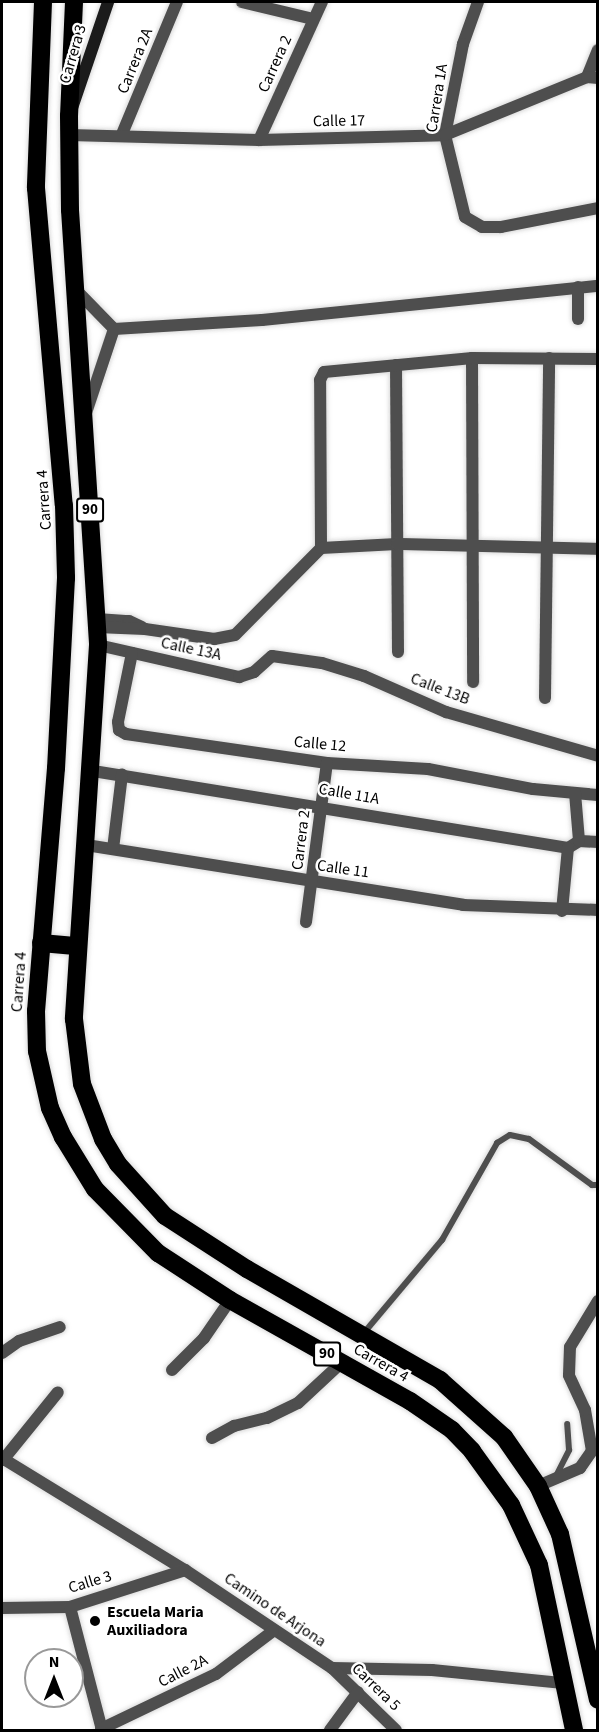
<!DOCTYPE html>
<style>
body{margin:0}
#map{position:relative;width:599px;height:1732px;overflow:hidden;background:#fff;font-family:"Source Sans 3",sans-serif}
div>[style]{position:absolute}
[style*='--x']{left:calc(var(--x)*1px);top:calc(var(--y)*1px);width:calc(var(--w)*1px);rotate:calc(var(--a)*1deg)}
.roads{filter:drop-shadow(0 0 2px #dbdbdb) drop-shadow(0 0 2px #dbdbdb)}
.lane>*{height:6px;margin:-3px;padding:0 3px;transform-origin:3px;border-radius:3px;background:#4e4e4e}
.street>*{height:12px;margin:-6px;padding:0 6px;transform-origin:6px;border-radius:6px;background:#4e4e4e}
.secondary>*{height:12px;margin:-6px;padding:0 6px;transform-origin:6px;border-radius:6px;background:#1b1b1b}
.highway>*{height:18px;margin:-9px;padding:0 9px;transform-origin:9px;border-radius:9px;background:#000}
.dots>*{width:16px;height:16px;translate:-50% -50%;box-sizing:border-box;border:3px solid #fff;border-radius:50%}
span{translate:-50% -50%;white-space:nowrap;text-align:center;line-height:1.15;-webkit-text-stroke:5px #fff;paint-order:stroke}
.shield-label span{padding:2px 4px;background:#fff;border:2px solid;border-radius:4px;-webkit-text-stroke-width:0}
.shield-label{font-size:15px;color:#000;font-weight:700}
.street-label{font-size:16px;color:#000}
.poi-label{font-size:16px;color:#000;font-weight:700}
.left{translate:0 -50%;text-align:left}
.frame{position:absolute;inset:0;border:3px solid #000;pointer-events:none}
.north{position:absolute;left:24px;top:1648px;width:60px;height:60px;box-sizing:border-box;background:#fff;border:2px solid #999;border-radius:50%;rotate:0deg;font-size:16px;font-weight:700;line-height:24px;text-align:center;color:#000}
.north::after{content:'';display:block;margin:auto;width:21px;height:27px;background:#000;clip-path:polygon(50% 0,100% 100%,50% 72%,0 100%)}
</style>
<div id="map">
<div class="roads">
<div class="lane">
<i style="--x:363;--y:1334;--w:123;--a:-50"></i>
<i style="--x:442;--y:1240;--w:112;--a:-60.4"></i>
<i style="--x:497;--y:1143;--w:15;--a:-32"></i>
<i style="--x:510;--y:1135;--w:19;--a:12"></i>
<i style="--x:529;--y:1139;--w:78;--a:36.1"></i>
<i style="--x:592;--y:1185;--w:6;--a:0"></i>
<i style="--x:556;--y:1476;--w:29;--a:-63"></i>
<i style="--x:569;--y:1450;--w:26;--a:-94"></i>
</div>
<div class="street">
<i style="--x:242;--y:2;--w:73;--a:13.5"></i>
<i style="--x:478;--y:2;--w:45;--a:109.7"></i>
<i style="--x:463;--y:44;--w:93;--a:101.2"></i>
<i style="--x:445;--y:135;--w:84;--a:76.3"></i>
<i style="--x:465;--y:217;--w:20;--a:30"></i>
<i style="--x:482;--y:227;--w:19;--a:0"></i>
<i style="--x:501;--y:227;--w:99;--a:-11.1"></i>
<i style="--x:587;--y:77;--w:29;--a:-68"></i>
<i style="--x:122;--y:134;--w:143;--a:-67.4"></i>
<i style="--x:69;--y:135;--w:190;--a:1.5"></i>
<i style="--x:259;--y:140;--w:186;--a:-1.5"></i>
<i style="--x:445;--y:135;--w:153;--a:-22.2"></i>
<i style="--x:587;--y:77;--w:11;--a:5"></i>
<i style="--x:259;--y:140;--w:152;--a:-65.5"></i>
<i style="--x:76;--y:290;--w:54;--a:45.7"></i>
<i style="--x:114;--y:329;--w:148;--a:-3.5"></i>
<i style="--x:262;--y:320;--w:338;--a:-5.8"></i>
<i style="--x:578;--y:319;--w:32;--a:-90"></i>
<i style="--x:472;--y:358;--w:324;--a:89.8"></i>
<i style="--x:396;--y:365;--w:287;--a:89.6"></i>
<i style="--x:86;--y:413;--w:89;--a:-71.6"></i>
<i style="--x:321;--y:548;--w:168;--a:-90.3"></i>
<i style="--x:320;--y:380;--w:9;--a:-63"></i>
<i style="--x:324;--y:372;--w:149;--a:-5.4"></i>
<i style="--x:472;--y:358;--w:126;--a:0.5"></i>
<i style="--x:97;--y:619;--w:32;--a:4"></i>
<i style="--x:129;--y:621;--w:14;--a:25"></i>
<i style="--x:97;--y:627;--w:48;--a:2.4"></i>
<i style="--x:145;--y:629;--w:70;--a:8.2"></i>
<i style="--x:214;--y:639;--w:21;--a:-11"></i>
<i style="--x:235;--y:635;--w:122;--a:-45.3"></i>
<i style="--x:321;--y:548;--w:76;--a:-3"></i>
<i style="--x:397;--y:544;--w:201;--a:1.4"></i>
<i style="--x:98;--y:645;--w:145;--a:12.8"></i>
<i style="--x:239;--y:677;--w:16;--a:-18"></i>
<i style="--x:254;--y:672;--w:24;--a:-42"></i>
<i style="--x:272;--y:656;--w:50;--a:8"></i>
<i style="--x:322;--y:663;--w:44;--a:17.2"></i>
<i style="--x:364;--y:676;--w:90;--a:23.7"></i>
<i style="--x:446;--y:712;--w:158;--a:16.1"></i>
<i style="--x:132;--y:653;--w:70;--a:101.5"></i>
<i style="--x:118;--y:722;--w:8;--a:83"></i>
<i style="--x:119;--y:730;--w:8;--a:30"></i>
<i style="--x:126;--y:734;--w:203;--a:8.2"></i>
<i style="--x:327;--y:763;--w:101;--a:3.4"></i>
<i style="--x:428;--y:769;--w:107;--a:10.8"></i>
<i style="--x:533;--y:789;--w:65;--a:5.3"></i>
<i style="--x:545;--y:698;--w:340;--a:-89.3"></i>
<i style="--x:93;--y:771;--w:481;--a:9.2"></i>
<i style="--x:568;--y:848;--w:13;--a:-32"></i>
<i style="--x:579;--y:841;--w:19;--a:3"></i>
<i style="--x:575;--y:793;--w:48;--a:85.2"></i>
<i style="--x:86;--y:845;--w:382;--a:9"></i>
<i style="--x:463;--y:905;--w:135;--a:2.1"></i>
<i style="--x:113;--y:849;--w:75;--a:-83.1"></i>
<i style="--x:562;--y:911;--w:63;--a:-84.6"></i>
<i style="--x:306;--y:922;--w:160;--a:-82.5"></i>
<i style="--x:2;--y:1353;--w:21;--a:-35"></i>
<i style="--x:19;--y:1341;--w:43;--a:-18.9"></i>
<i style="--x:172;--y:1370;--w:45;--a:-45"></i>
<i style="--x:204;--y:1338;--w:46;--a:-55.6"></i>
<i style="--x:212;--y:1438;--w:25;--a:-29"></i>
<i style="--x:234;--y:1426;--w:34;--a:-14"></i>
<i style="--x:267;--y:1418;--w:34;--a:-26"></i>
<i style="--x:298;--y:1403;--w:59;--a:-42.9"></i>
<i style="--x:2;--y:1458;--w:215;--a:31.5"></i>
<i style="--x:185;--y:1570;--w:177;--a:33.7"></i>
<i style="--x:332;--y:1668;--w:100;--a:1.1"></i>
<i style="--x:432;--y:1670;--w:132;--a:5.7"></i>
<i style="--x:3;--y:1460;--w:87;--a:-51"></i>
<i style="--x:538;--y:1486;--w:46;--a:-23.2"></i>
<i style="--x:580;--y:1468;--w:21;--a:-55"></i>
<i style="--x:592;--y:1451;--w:42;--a:-99.7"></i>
<i style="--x:585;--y:1410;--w:38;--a:-115"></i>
<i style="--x:569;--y:1375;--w:28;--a:-88"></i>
<i style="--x:570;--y:1347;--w:54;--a:-58.7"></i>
<i style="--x:70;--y:1607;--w:127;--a:75.4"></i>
<i style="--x:2;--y:1608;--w:68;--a:-0.8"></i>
<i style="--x:70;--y:1607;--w:121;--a:-17.8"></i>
<i style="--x:332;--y:1668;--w:89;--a:44.1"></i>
<i style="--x:101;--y:1729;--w:127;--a:-25.6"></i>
<i style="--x:216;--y:1674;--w:71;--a:-37"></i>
<i style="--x:330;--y:1730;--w:47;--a:-53.6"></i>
</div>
<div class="secondary">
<i style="--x:72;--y:108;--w:112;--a:-71.2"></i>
</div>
<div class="highway">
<i style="--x:43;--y:2;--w:186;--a:92.2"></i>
<i style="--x:36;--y:188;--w:318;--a:85"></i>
<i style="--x:64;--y:505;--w:73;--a:88.4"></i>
<i style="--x:66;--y:578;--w:190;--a:93"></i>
<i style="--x:56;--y:768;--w:244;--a:94.7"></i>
<i style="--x:36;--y:1011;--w:40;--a:88.6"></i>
<i style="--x:37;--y:1051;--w:58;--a:77.2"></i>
<i style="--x:50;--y:1108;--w:32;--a:66"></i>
<i style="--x:63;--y:1137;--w:61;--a:58.4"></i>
<i style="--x:95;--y:1189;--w:90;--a:45.5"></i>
<i style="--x:158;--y:1253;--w:86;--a:33.1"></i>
<i style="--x:230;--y:1300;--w:206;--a:29.3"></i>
<i style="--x:410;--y:1401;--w:51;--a:34.6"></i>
<i style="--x:452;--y:1430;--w:29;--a:46"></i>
<i style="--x:472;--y:1451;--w:67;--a:54.2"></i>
<i style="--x:511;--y:1505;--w:66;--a:65"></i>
<i style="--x:539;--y:1565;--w:169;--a:78"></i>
<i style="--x:74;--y:2;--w:114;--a:92.5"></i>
<i style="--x:69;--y:116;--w:94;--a:89.4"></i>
<i style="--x:70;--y:210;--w:436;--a:86.3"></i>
<i style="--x:98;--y:645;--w:375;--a:93.7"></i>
<i style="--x:74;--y:1019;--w:65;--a:83"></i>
<i style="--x:82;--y:1084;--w:59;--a:69.1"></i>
<i style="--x:103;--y:1139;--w:29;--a:59"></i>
<i style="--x:118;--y:1164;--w:70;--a:47.9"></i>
<i style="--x:165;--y:1216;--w:98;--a:32.9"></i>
<i style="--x:247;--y:1269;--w:223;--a:29.9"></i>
<i style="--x:440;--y:1380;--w:86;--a:41.7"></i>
<i style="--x:504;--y:1437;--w:60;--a:55.2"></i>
<i style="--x:538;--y:1486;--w:53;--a:65.4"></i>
<i style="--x:560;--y:1534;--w:170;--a:77.1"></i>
<i style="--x:41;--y:943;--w:37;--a:5"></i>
</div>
</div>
<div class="dots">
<i style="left:95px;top:1621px;background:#000"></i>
</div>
<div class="shield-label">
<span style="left:90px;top:510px">90</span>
<span style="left:327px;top:1354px">90</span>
</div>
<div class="street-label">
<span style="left:73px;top:54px;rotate:-74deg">Carrera 3</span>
<span style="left:135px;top:61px;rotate:-68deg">Carrera 2A</span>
<span style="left:275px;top:64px;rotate:-66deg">Carrera 2</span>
<span style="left:437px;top:98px;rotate:-81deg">Carrera 1A</span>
<span style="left:339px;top:121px;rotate:-1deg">Calle 17</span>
<span style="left:44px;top:500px;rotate:-94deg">Carrera 4</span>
<span style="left:191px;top:649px;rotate:12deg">Calle 13A</span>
<span style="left:440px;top:689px;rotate:21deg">Calle 13B</span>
<span style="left:320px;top:744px;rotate:5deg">Calle 12</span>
<span style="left:349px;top:794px;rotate:10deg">Calle 11A</span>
<span style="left:301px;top:840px;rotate:-83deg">Carrera 2</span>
<span style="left:343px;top:869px;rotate:8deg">Calle 11</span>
<span style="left:19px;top:982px;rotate:-86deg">Carrera 4</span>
<span style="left:381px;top:1363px;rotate:30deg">Carrera 4</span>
<span style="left:90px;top:1582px;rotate:-17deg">Calle 3</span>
<span style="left:275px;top:1610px;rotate:34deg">Camino de Arjona</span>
<span style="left:183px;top:1671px;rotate:-27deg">Calle 2A</span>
<span style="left:376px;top:1687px;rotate:44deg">Carrera 5</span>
</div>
<div class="poi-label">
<span class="left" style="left:107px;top:1621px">Escuela Maria<br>Auxiliadora</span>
</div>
<div class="frame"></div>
<div class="north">N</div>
</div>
